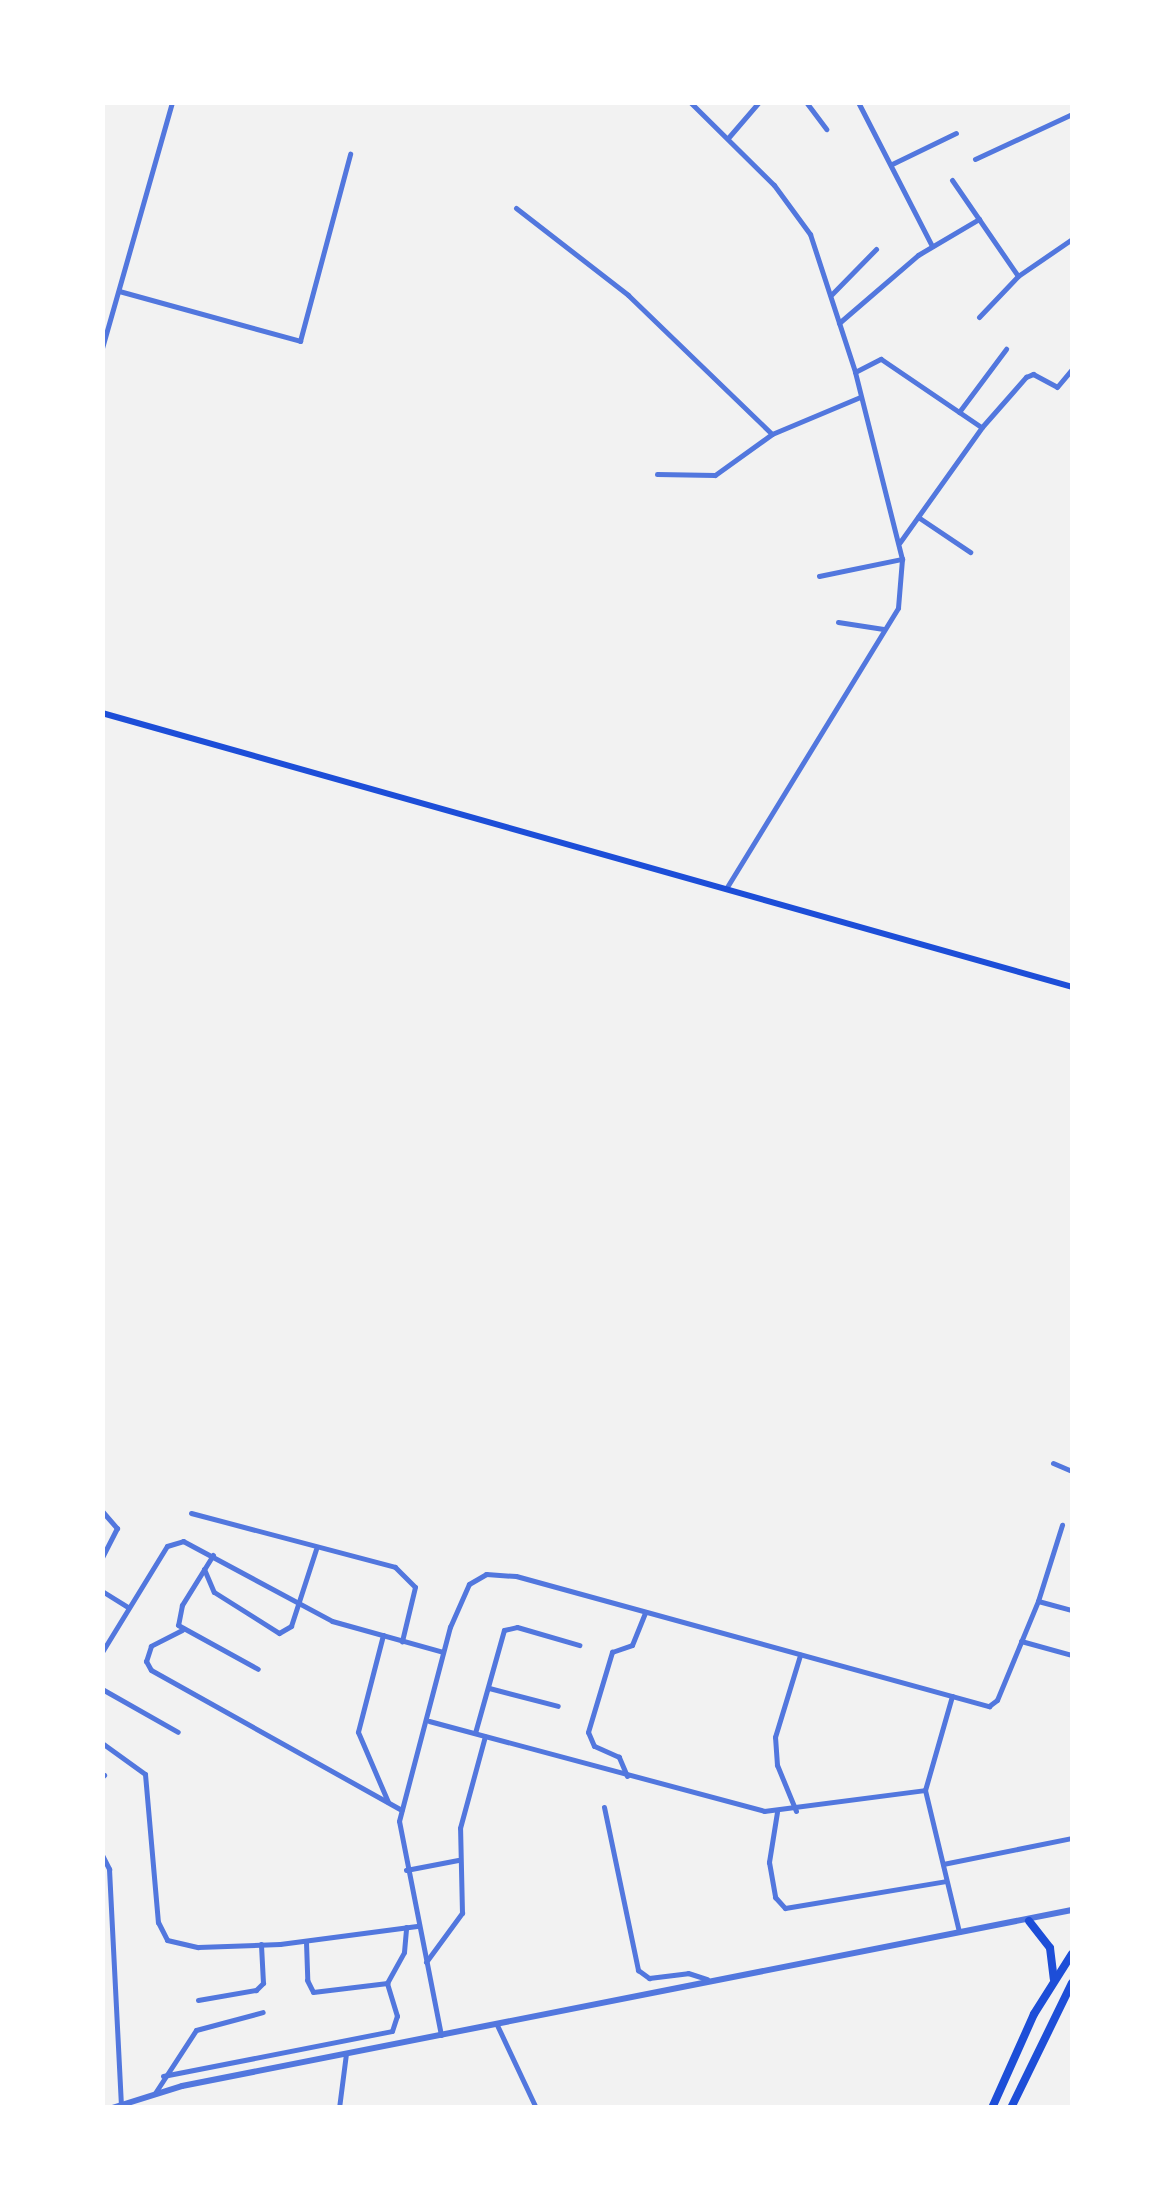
<!DOCTYPE html>
<style>
body{margin:0}
#map{position:relative;width:1175px;height:2210px;overflow:hidden;background:#f2f2f2;font-family:Figtree,sans-serif}
div>[style]{position:absolute}
[style*='--x']{left:calc(var(--x)*1px);top:calc(var(--y)*1px);width:calc(var(--w)*1px);rotate:calc(var(--a)*1deg)}
.minor>*{height:5px;margin:-2.5px;padding:0 2.5px;transform-origin:2.5px;border-radius:2.5px;background:#5277de}
.tertiary>*{height:6px;margin:-3px;padding:0 3px;transform-origin:3px;border-radius:3px;background:#5277de}
.secondary>*{height:6px;margin:-3px;padding:0 3px;transform-origin:3px;border-radius:3px;background:#1d4ed8}
.trunk>*{height:8px;margin:-4px;padding:0 4px;transform-origin:4px;border-radius:4px;background:#1d4ed8}
span{translate:-50% -50%;white-space:nowrap;text-align:center;line-height:1.15;-webkit-text-stroke:10px #fff;paint-order:stroke}
.frame{position:absolute;inset:0;border:105px solid #fff;pointer-events:none}
</style>
<div id="map">
<div class="minor">
<i style="--x:690;--y:102;--w:118;--a:44.7"></i>
<i style="--x:774;--y:185;--w:61;--a:53.7"></i>
<i style="--x:810;--y:234;--w:145;--a:71.9"></i>
<i style="--x:855;--y:372;--w:193;--a:75.9"></i>
<i style="--x:902;--y:559;--w:49;--a:94.7"></i>
<i style="--x:898;--y:608;--w:329;--a:121.5"></i>
<i style="--x:806;--y:102;--w:34;--a:53"></i>
<i style="--x:858;--y:102;--w:162;--a:62.8"></i>
<i style="--x:728;--y:138;--w:48;--a:-49.3"></i>
<i style="--x:975;--y:159;--w:107;--a:-24.9"></i>
<i style="--x:892;--y:164;--w:71;--a:-25.8"></i>
<i style="--x:952;--y:180;--w:116;--a:55.5"></i>
<i style="--x:516;--y:208;--w:142;--a:37.8"></i>
<i style="--x:628;--y:295;--w:200;--a:44"></i>
<i style="--x:772;--y:434;--w:95;--a:-22.8"></i>
<i style="--x:119;--y:291;--w:188;--a:15.4"></i>
<i style="--x:300;--y:341;--w:194;--a:-75"></i>
<i style="--x:832;--y:294;--w:63;--a:-45.6"></i>
<i style="--x:979;--y:317;--w:57;--a:-46.4"></i>
<i style="--x:1018;--y:276;--w:65;--a:-34.4"></i>
<i style="--x:839;--y:323;--w:104;--a:-40.7"></i>
<i style="--x:918;--y:255;--w:71;--a:-30.5"></i>
<i style="--x:102;--y:348;--w:256;--a:-74.1"></i>
<i style="--x:855;--y:372;--w:29;--a:-27"></i>
<i style="--x:881;--y:359;--w:121;--a:34.2"></i>
<i style="--x:959;--y:412;--w:79;--a:-53.3"></i>
<i style="--x:657;--y:474;--w:58;--a:1"></i>
<i style="--x:715;--y:475;--w:70;--a:-35.7"></i>
<i style="--x:918;--y:517;--w:63;--a:33.9"></i>
<i style="--x:900;--y:542;--w:141;--a:-54.5"></i>
<i style="--x:982;--y:427;--w:67;--a:-48.7"></i>
<i style="--x:1026;--y:377;--w:8;--a:-23"></i>
<i style="--x:1033;--y:374;--w:27;--a:28"></i>
<i style="--x:1057;--y:387;--w:23;--a:-50"></i>
<i style="--x:819;--y:576;--w:85;--a:-11.6"></i>
<i style="--x:838;--y:622;--w:46;--a:8.8"></i>
<i style="--x:1053;--y:1463;--w:21;--a:23"></i>
<i style="--x:102;--y:1511;--w:23;--a:49"></i>
<i style="--x:117;--y:1528;--w:33;--a:117"></i>
<i style="--x:191;--y:1513;--w:211;--a:14.8"></i>
<i style="--x:395;--y:1567;--w:28;--a:45"></i>
<i style="--x:415;--y:1587;--w:56;--a:103.5"></i>
<i style="--x:213;--y:1555;--w:59;--a:121.8"></i>
<i style="--x:182;--y:1605;--w:20;--a:101"></i>
<i style="--x:178;--y:1625;--w:91;--a:28.8"></i>
<i style="--x:204;--y:1569;--w:25;--a:67"></i>
<i style="--x:214;--y:1592;--w:77;--a:32.2"></i>
<i style="--x:279;--y:1633;--w:14;--a:-30"></i>
<i style="--x:291;--y:1626;--w:81;--a:-72"></i>
<i style="--x:102;--y:1591;--w:31;--a:32"></i>
<i style="--x:1038;--y:1601;--w:35;--a:15"></i>
<i style="--x:182;--y:1630;--w:35;--a:153"></i>
<i style="--x:151;--y:1646;--w:16;--a:108"></i>
<i style="--x:146;--y:1661;--w:10;--a:61"></i>
<i style="--x:151;--y:1670;--w:287;--a:29.2"></i>
<i style="--x:383;--y:1635;--w:100;--a:104.5"></i>
<i style="--x:358;--y:1732;--w:76;--a:66.8"></i>
<i style="--x:1021;--y:1641;--w:53;--a:15.4"></i>
<i style="--x:102;--y:1652;--w:124;--a:-58.5"></i>
<i style="--x:167;--y:1546;--w:17;--a:-17"></i>
<i style="--x:183;--y:1541;--w:169;--a:28.2"></i>
<i style="--x:332;--y:1621;--w:115;--a:15.6"></i>
<i style="--x:489;--y:1688;--w:71;--a:14.6"></i>
<i style="--x:102;--y:1689;--w:87;--a:29.5"></i>
<i style="--x:952;--y:1696;--w:98;--a:106"></i>
<i style="--x:925;--y:1790;--w:146;--a:76.5"></i>
<i style="--x:429;--y:1721;--w:347;--a:15"></i>
<i style="--x:764;--y:1811;--w:162;--a:-7.4"></i>
<i style="--x:475;--y:1733;--w:107;--a:-74.3"></i>
<i style="--x:504;--y:1630;--w:13;--a:-13"></i>
<i style="--x:517;--y:1627;--w:65;--a:16.2"></i>
<i style="--x:102;--y:1743;--w:53;--a:35.8"></i>
<i style="--x:145;--y:1774;--w:149;--a:85"></i>
<i style="--x:158;--y:1922;--w:20;--a:63"></i>
<i style="--x:167;--y:1940;--w:32;--a:13"></i>
<i style="--x:198;--y:1947;--w:82;--a:-2.1"></i>
<i style="--x:280;--y:1944;--w:138;--a:-7.5"></i>
<i style="--x:627;--y:1776;--w:21;--a:-113"></i>
<i style="--x:619;--y:1757;--w:27;--a:-156"></i>
<i style="--x:594;--y:1746;--w:15;--a:-113"></i>
<i style="--x:588;--y:1732;--w:84;--a:-73.3"></i>
<i style="--x:612;--y:1652;--w:21;--a:-19"></i>
<i style="--x:632;--y:1645;--w:35;--a:-68"></i>
<i style="--x:102;--y:1777;--w:3;--a:-45"></i>
<i style="--x:604;--y:1807;--w:167;--a:78.2"></i>
<i style="--x:638;--y:1970;--w:14;--a:36"></i>
<i style="--x:649;--y:1978;--w:39;--a:-7"></i>
<i style="--x:688;--y:1973;--w:20;--a:18"></i>
<i style="--x:796;--y:1811;--w:50;--a:-112.4"></i>
<i style="--x:777;--y:1765;--w:28;--a:-94"></i>
<i style="--x:775;--y:1737;--w:86;--a:-73"></i>
<i style="--x:777;--y:1812;--w:51;--a:99.1"></i>
<i style="--x:769;--y:1862;--w:36;--a:80"></i>
<i style="--x:775;--y:1897;--w:15;--a:48"></i>
<i style="--x:785;--y:1908;--w:163;--a:-9.5"></i>
<i style="--x:102;--y:1855;--w:16;--a:63"></i>
<i style="--x:109;--y:1869;--w:235;--a:87.1"></i>
<i style="--x:943;--y:1864;--w:132;--a:-11.4"></i>
<i style="--x:406;--y:1870;--w:53;--a:-10.9"></i>
<i style="--x:306;--y:1942;--w:38;--a:88"></i>
<i style="--x:307;--y:1980;--w:13;--a:63"></i>
<i style="--x:313;--y:1992;--w:75;--a:-6.9"></i>
<i style="--x:426;--y:1962;--w:61;--a:-53.7"></i>
<i style="--x:462;--y:1913;--w:85;--a:-91.3"></i>
<i style="--x:460;--y:1828;--w:95;--a:-74.8"></i>
<i style="--x:198;--y:2000;--w:59;--a:-9.8"></i>
<i style="--x:256;--y:1990;--w:10;--a:-45"></i>
<i style="--x:263;--y:1983;--w:39;--a:-93"></i>
<i style="--x:497;--y:2025;--w:92;--a:64.8"></i>
<i style="--x:441;--y:2035;--w:218;--a:-101.1"></i>
<i style="--x:399;--y:1821;--w:201;--a:-75.3"></i>
<i style="--x:450;--y:1627;--w:47;--a:-66.2"></i>
<i style="--x:469;--y:1584;--w:20;--a:-30"></i>
<i style="--x:486;--y:1574;--w:30;--a:4"></i>
<i style="--x:516;--y:1576;--w:491;--a:15.4"></i>
<i style="--x:989;--y:1706;--w:10;--a:-37"></i>
<i style="--x:997;--y:1700;--w:107;--a:-67.5"></i>
<i style="--x:1038;--y:1601;--w:80;--a:-72.5"></i>
<i style="--x:163;--y:2076;--w:233;--a:-11.1"></i>
<i style="--x:392;--y:2031;--w:16;--a:-72"></i>
<i style="--x:397;--y:2016;--w:34;--a:-107"></i>
<i style="--x:387;--y:1983;--w:35;--a:-61"></i>
<i style="--x:404;--y:1952;--w:25;--a:-85"></i>
<i style="--x:155;--y:2093;--w:75;--a:-56.9"></i>
<i style="--x:196;--y:2030;--w:69;--a:-15"></i>
<i style="--x:339;--y:2108;--w:55;--a:-82.7"></i>
</div>
<div class="tertiary">
<i style="--x:112;--y:2108;--w:73;--a:-17.4"></i>
<i style="--x:182;--y:2086;--w:907;--a:-11.19"></i>
</div>
<div class="secondary">
<i style="--x:102;--y:713;--w:1008;--a:15.77"></i>
</div>
<div class="trunk">
<i style="--x:1029;--y:1921;--w:34;--a:52"></i>
<i style="--x:1050;--y:1948;--w:31;--a:83"></i>
<i style="--x:992;--y:2108;--w:103;--a:-65.9"></i>
<i style="--x:1034;--y:2014;--w:71;--a:-57.7"></i>
<i style="--x:1011;--y:2108;--w:139;--a:-64"></i>
</div>
<div class="frame"></div>
</div>
